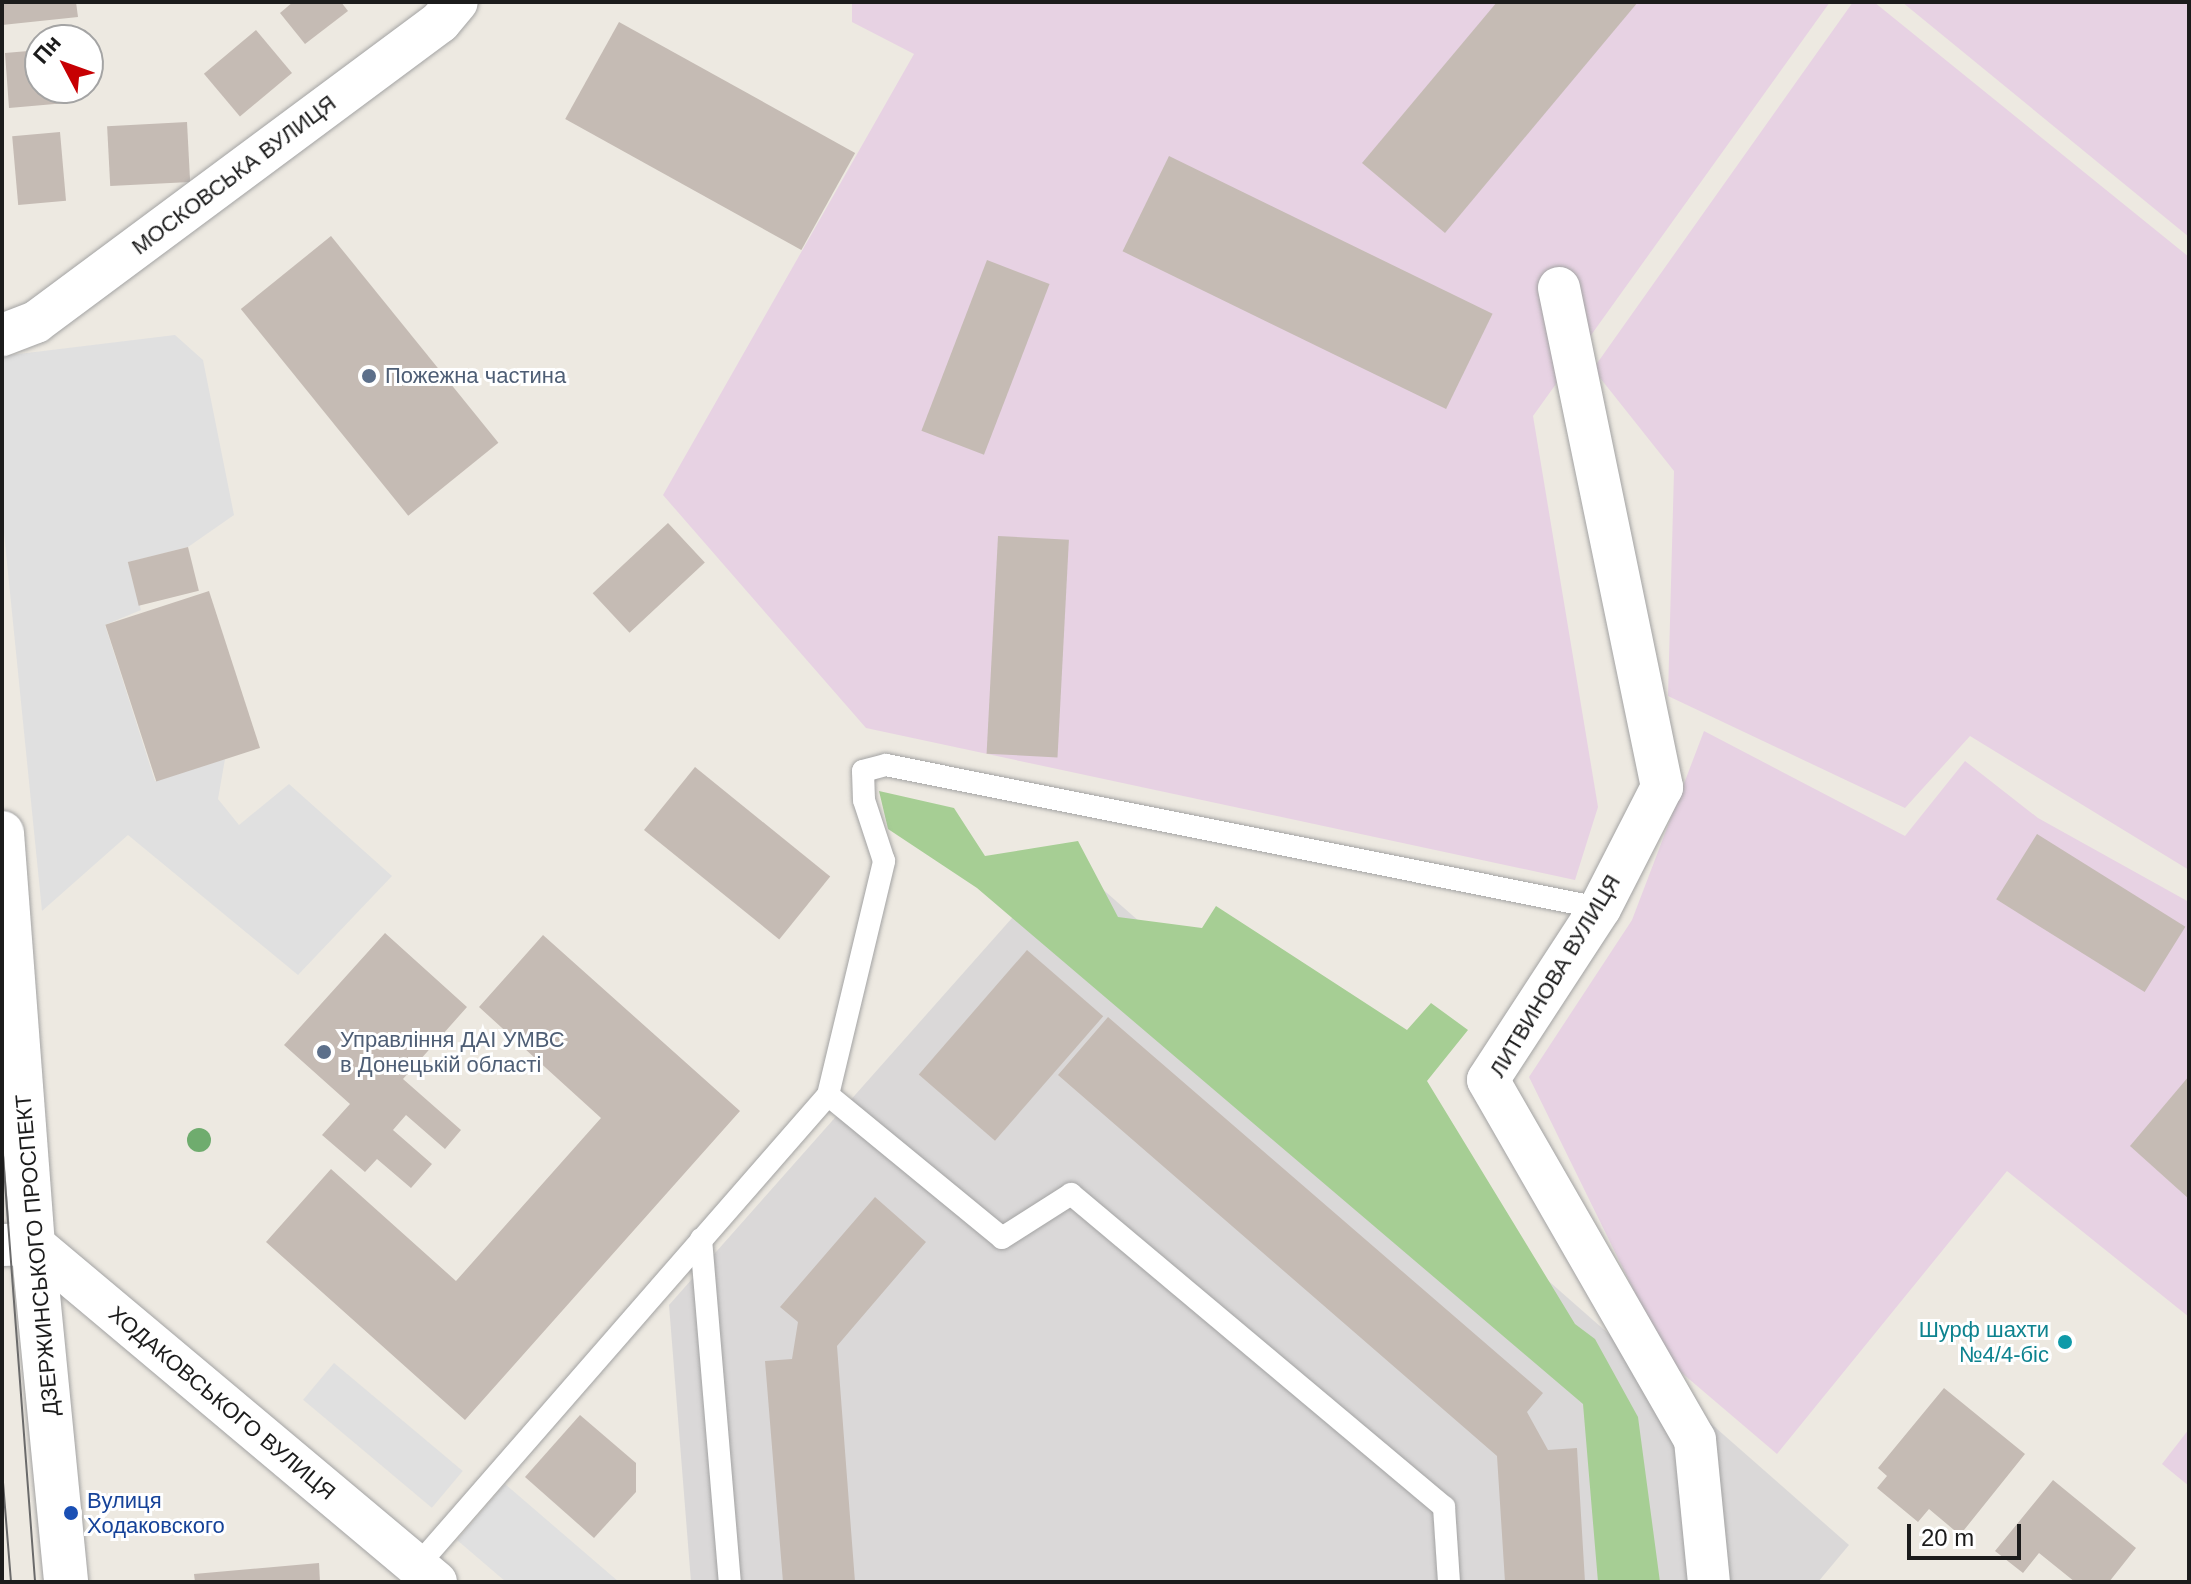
<!DOCTYPE html>
<meta charset="utf-8">
<style>
body{margin:0}
#map{position:relative;width:2191px;height:1584px;overflow:hidden;background:#ede9e1;font-family:Arial,sans-serif}
div>[style]{position:absolute}
[style*='--x']{left:calc(var(--x)*1px);top:calc(var(--y)*1px);width:calc(var(--w)*1px);rotate:calc(var(--a)*1deg)}
.residential>*{inset:0;background:#dad8d8}
.industrial>*{inset:0;background:#e7d2e3}
.forest>*{inset:0;background:#a6ce94}
.parking>*{inset:0;background:#e0e0e0;transform-origin:0 0}
.building>*{inset:0;background:#c5bbb4;transform-origin:0 0}
.roads{filter:drop-shadow(0 0 2px #a3a3a3) drop-shadow(0 0 2px #a3a3a3)}
.service>*{height:22px;margin:-11px;padding:0 11px;transform-origin:11px;border-radius:11px;background:#fff}
.minor>*{height:42px;margin:-21px;padding:0 21px;transform-origin:21px;border-radius:21px;background:#fff}
.tertiary>*{height:44px;margin:-22px;padding:0 22px;transform-origin:22px;border-radius:22px;background:#fff}
.tram>*{height:2px;margin:-1px;padding:0 1px;transform-origin:1px;border-radius:1px;background:#6a6a6a}
.trees>*{width:24px;height:24px;margin:-12px;border-radius:50%;background:#6fac6e}
.dots>*{width:22px;height:22px;translate:-50% -50%;box-sizing:border-box;border:4px solid #fff;border-radius:50%}
span{translate:-50% -50%;white-space:nowrap;text-align:center;line-height:1.15;-webkit-text-stroke:6px #fff;paint-order:stroke}
.street-label{font-size:22px;color:#1c1c1c}
.service-label{font-size:22px;color:#4e5e75}
.left{translate:0 -50%;text-align:left}
.culture-label{font-size:22px;color:#0d838f}
.right{translate:-100% -50%;text-align:right}
.transit-label{font-size:22px;color:#164399}
.frame{position:absolute;inset:0;border:4px solid #1c1c1c;pointer-events:none}
.north{position:absolute;left:24px;top:24px;width:80px;height:80px;box-sizing:border-box;background:#fff;border:2px solid #a4a4a4;border-radius:50%;rotate:311deg;font-size:22px;font-weight:700;line-height:32px;text-align:center;color:#1c1c1c}
.north::after{content:'';display:block;margin:auto;width:28px;height:36px;background:#c70003;clip-path:polygon(50% 0,100% 100%,50% 72%,0 100%)}
.scale{position:absolute;left:1907px;top:1524px;width:114px;height:36px;box-sizing:border-box;border:4px solid #1c1c1c;border-top:0;padding-left:10px;font-size:24px;line-height:28px;white-space:nowrap;color:#1c1c1c;-webkit-text-stroke:6px #fff;paint-order:stroke}
</style>
<div id="map">
<div class="residential">
<i style="clip-path:polygon(1066px 857px,1849px 1545px,1818px 1582px,691px 1582px,669px 1305px)"></i>
</div>
<div class="industrial">
<i style="clip-path:polygon(852px 2px,1830px 2px,1533px 416px,1598px 807px,1575px 880px,866px 728px,663px 495px,914px 54px,852px 22px)"></i>
<i style="clip-path:polygon(1853px 2px,1874px 2px,2189px 257px,2189px 870px,1970px 736px,1905px 808px,1668px 696px,1674px 471px,1593px 369px)"></i>
<i style="clip-path:polygon(1902px 2px,2189px 2px,2189px 237px)"></i>
<i style="clip-path:polygon(1704px 731px,1905px 836px,1965px 761px,2038px 818px,2189px 902px,2189px 1317px,2007px 1171px,1777px 1454px,1669px 1362px,1529px 1077px,1632px 920px)"></i>
<i style="clip-path:polygon(2189px 1429px,2189px 1486px,2162px 1464px)"></i>
</div>
<div class="forest">
<i style="clip-path:polygon(879px 791px,954px 808px,985px 856px,1078px 841px,1118px 917px,1202px 928px,1216px 906px,1407px 1030px,1431px 1003px,1468px 1030px,1427px 1081px,1575px 1324px,1595px 1339px,1638px 1417px,1660px 1582px,1598px 1582px,1583px 1404px,977px 888px,888px 829px)"></i>
</div>
<div class="parking">
<i style="clip-path:polygon(175px 335px,203px 360px,234px 515px,188px 547px,129px 562px,141px 610px,105px 625px,155px 781px,225px 759px,218px 799px,239px 825px,289px 784px,392px 876px,298px 975px,128px 835px,42px 911px,2px 513px,2px 356px)"></i>
<i style="left:334px;top:1363px;width:168px;height:48px;rotate:40deg"></i>
<i style="clip-path:polygon(505px 1484px,619px 1582px,506px 1582px,457px 1540px)"></i>
</div>
<div class="building">
<i style="clip-path:polygon(2px 2px,76px 2px,78px 17px,2px 25px)"></i>
<i style="clip-path:polygon(293px 2px,341px 2px,348px 11px,305px 44px,280px 13px)"></i>
<i style="clip-path:polygon(1497px 2px,1638px 2px,1445px 233px,1362px 163px)"></i>
<i style="left:619px;top:22px;width:270px;height:111px;rotate:29deg"></i>
<i style="left:256px;top:30px;width:56px;height:68px;rotate:50deg"></i>
<i style="clip-path:polygon(40px 50px,40px 88px,64px 88px,66px 103px,9px 108px,5px 53px)"></i>
<i style="left:187px;top:122px;width:60px;height:80px;rotate:87deg"></i>
<i style="left:60px;top:132px;width:69px;height:48px;rotate:85deg"></i>
<i style="left:1169px;top:156px;width:360px;height:106px;rotate:26deg"></i>
<i style="left:331px;top:236px;width:266px;height:116px;rotate:51deg"></i>
<i style="left:987px;top:260px;width:67px;height:183px;rotate:21deg"></i>
<i style="left:668px;top:523px;width:54px;height:103px;rotate:47deg"></i>
<i style="left:998px;top:536px;width:71px;height:218px;rotate:3deg"></i>
<i style="left:188px;top:547px;width:45px;height:62px;rotate:76deg"></i>
<i style="left:209px;top:591px;width:165px;height:109px;rotate:72deg"></i>
<i style="left:695px;top:767px;width:174px;height:81px;rotate:39deg"></i>
<i style="left:2037px;top:834px;width:175px;height:77px;rotate:32deg"></i>
<i style="clip-path:polygon(385px 933px,467px 1007px,403px 1079px,461px 1130px,445px 1149px,406px 1115px,393px 1130px,432px 1164px,411px 1188px,377px 1159px,365px 1172px,322px 1135px,350px 1104px,284px 1045px)"></i>
<i style="clip-path:polygon(543px 935px,740px 1111px,465px 1420px,266px 1242px,331px 1169px,456px 1281px,601px 1118px,479px 1007px)"></i>
<i style="left:1027px;top:950px;width:101px;height:165px;rotate:41deg"></i>
<i style="clip-path:polygon(1108px 1017px,1543px 1393px,1527px 1412px,1548px 1450px,1577px 1448px,1585px 1582px,1505px 1582px,1497px 1456px,1058px 1075px)"></i>
<i style="clip-path:polygon(2189px 1076px,2189px 1199px,2130px 1146px)"></i>
<i style="clip-path:polygon(875px 1197px,926px 1242px,837px 1346px,855px 1582px,783px 1582px,765px 1361px,792px 1359px,798px 1322px,780px 1307px)"></i>
<i style="clip-path:polygon(1944px 1388px,2025px 1454px,1960px 1535px,1929px 1509px,1918px 1522px,1877px 1488px,1887px 1476px,1878px 1468px)"></i>
<i style="clip-path:polygon(580px 1415px,636px 1463px,636px 1492px,594px 1538px,525px 1477px)"></i>
<i style="clip-path:polygon(2053px 1480px,2136px 1548px,2109px 1582px,2075px 1582px,2039px 1553px,2023px 1573px,1995px 1551px)"></i>
<i style="clip-path:polygon(319px 1563px,320px 1582px,195px 1582px,194px 1574px)"></i>
</div>
<div class="roads">
<div class="service">
<i style="--x:828;--y:1095;--w:225;--a:39.4"></i>
<i style="--x:1002;--y:1238;--w:82;--a:-32.5"></i>
<i style="--x:1071;--y:1194;--w:487;--a:40"></i>
<i style="--x:1444;--y:1507;--w:75;--a:86.2"></i>
<i style="--x:701;--y:1239;--w:344;--a:85.2"></i>
<i style="--x:412;--y:1572;--w:633;--a:-48.91"></i>
<i style="--x:828;--y:1095;--w:241;--a:-76.5"></i>
<i style="--x:884;--y:861;--w:64;--a:-108.2"></i>
<i style="--x:864;--y:800;--w:29;--a:-92"></i>
<i style="--x:863;--y:771;--w:24;--a:-15"></i>
<i style="--x:886;--y:765;--w:728;--a:11.33"></i>
</div>
<div class="minor">
<i style="--x:1559;--y:288;--w:510;--a:78.34"></i>
<i style="--x:1662;--y:787;--w:136;--a:117.1"></i>
<i style="--x:1600;--y:908;--w:205;--a:123.1"></i>
<i style="--x:1488;--y:1080;--w:415;--a:60.1"></i>
<i style="--x:1695;--y:1440;--w:143;--a:84.4"></i>
<i style="--x:2;--y:335;--w:36;--a:-21"></i>
<i style="--x:36;--y:322;--w:503;--a:-36.6"></i>
<i style="--x:440;--y:22;--w:26;--a:-50"></i>
<i style="--x:2;--y:1245;--w:31;--a:-2"></i>
<i style="--x:33;--y:1244;--w:526;--a:39.99"></i>
</div>
<div class="tertiary">
<i style="--x:2;--y:833;--w:412;--a:85.7"></i>
<i style="--x:33;--y:1244;--w:340;--a:84.4"></i>
</div>
</div>
<div class="tram">
<i style="--x:2;--y:1142;--w:441;--a:85.7"></i>
<i style="--x:2;--y:1470;--w:112;--a:85.4"></i>
</div>
<div class="trees">
<i style="left:199px;top:1140px"></i>
</div>
<div class="dots">
<i style="left:369px;top:376px;background:#5c6f8a"></i>
<i style="left:324px;top:1052px;background:#5c6f8a"></i>
<i style="left:2065px;top:1342px;background:#0f9aa8"></i>
<i style="left:71px;top:1513px;background:#1a4fb4"></i>
</div>
<div class="street-label">
<span style="left:234px;top:175px;rotate:-37deg">МОСКОВСЬКА ВУЛИЦЯ</span>
<span style="left:1555px;top:976px;rotate:-59deg">ЛИТВИНОВА ВУЛИЦЯ</span>
<span style="left:37px;top:1255px;rotate:-95deg">ДЗЕРЖИНСЬКОГО ПРОСПЕКТ</span>
<span style="left:222px;top:1403px;rotate:40deg">ХОДАКОВСЬКОГО ВУЛИЦЯ</span>
</div>
<div class="service-label">
<span class="left" style="left:385px;top:376px">Пожежна частина</span>
<span class="left" style="left:340px;top:1052px">Управління ДАІ УМВС<br>в Донецькій області</span>
</div>
<div class="culture-label">
<span class="right" style="left:2049px;top:1342px">Шурф шахти<br>№4/4-біс</span>
</div>
<div class="transit-label">
<span class="left" style="left:87px;top:1513px">Вулиця<br>Ходаковского</span>
</div>
<div class="frame"></div>
<div class="north">Пн</div>
<div class="scale">20 m</div>
</div>
